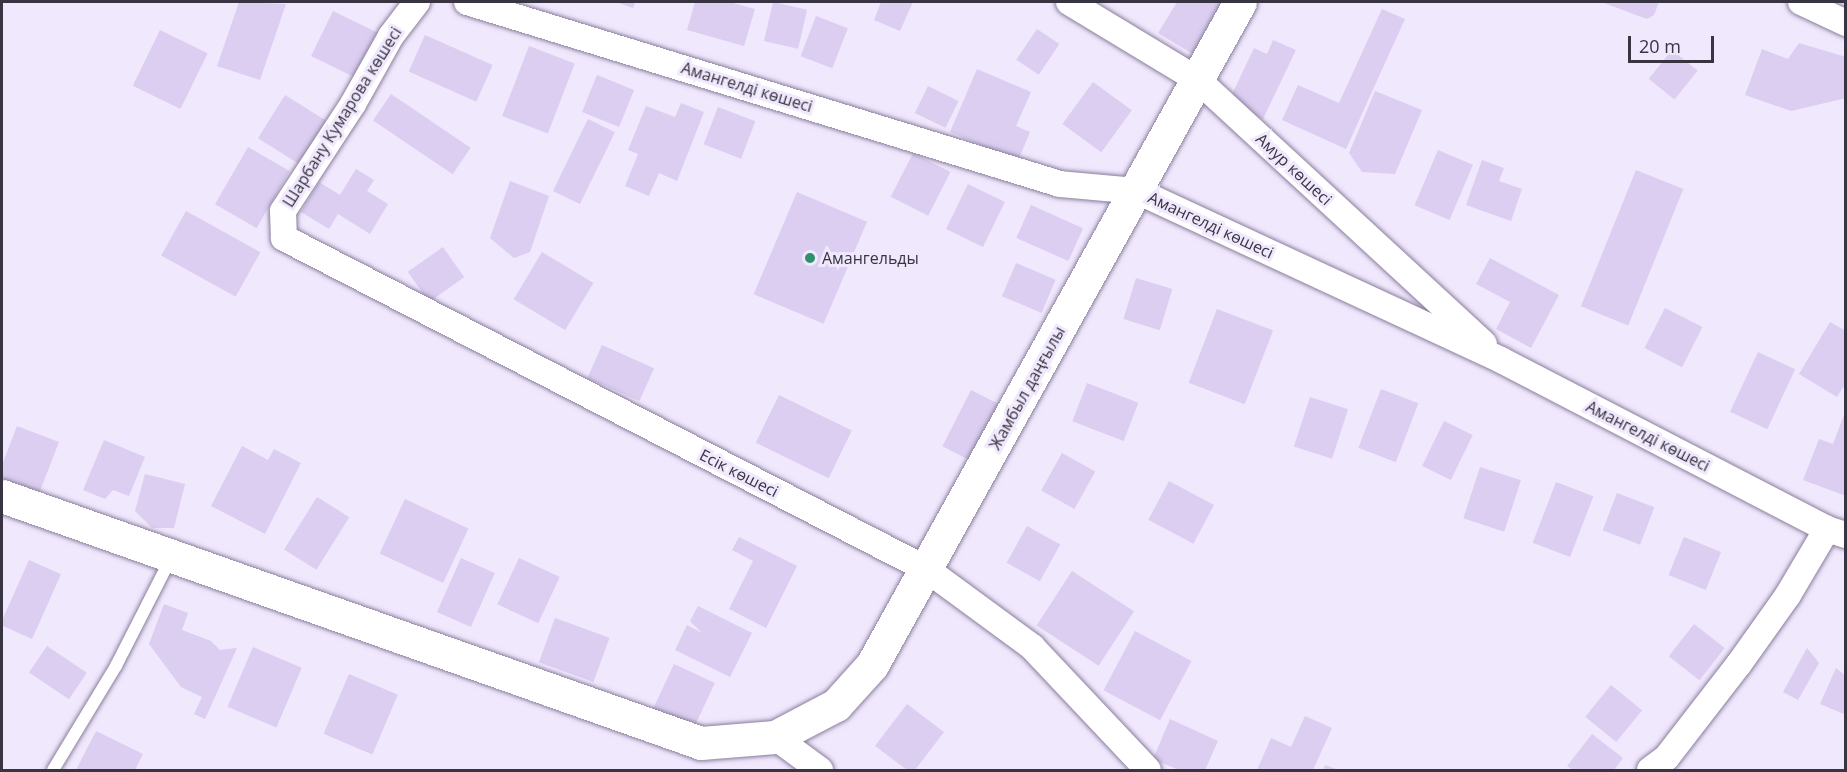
<!DOCTYPE html>
<meta charset="utf-8">
<style>
body{margin:0}
#map{position:relative;width:1847px;height:772px;overflow:hidden;background:#f0e8fd;font-family:"Open Sans",sans-serif}
div>[style]{position:absolute}
[style*='--x']{left:calc(var(--x)*1px);top:calc(var(--y)*1px);width:calc(var(--w)*1px);rotate:calc(var(--a)*1deg)}
.building>*{inset:0;background:#dbcef0;transform-origin:0 0}
.roads{filter:drop-shadow(0 0 2px #8a7e9d) drop-shadow(0 0 2px #8a7e9d)}
.lane>*{height:12px;margin:-6px;padding:0 6px;transform-origin:6px;border-radius:6px;background:#fff}
.street>*{height:26px;margin:-13px;padding:0 13px;transform-origin:13px;border-radius:13px;background:#fff}
.secondary>*{height:33px;margin:-16.5px;padding:0 16.5px;transform-origin:16.5px;border-radius:16.5px;background:#fff}
.dots>*{width:16px;height:16px;translate:-50% -50%;box-sizing:border-box;border:3px solid #f0e8fd;border-radius:50%}
span{translate:-50% -50%;white-space:nowrap;text-align:center;line-height:1.15;-webkit-text-stroke:6px #f0e8fd;paint-order:stroke}
.street-label{font-size:16px;color:#393441}
.poi-label{font-size:16px;color:#393441}
.left{translate:0 -50%;text-align:left}
.frame{position:absolute;inset:0;border:3px solid #393441;pointer-events:none}
.scale{position:absolute;left:1628px;top:36px;width:86px;height:27px;box-sizing:border-box;border:3px solid #393441;border-top:0;padding-left:8px;font-size:18px;line-height:21px;white-space:nowrap;color:#393441;-webkit-text-stroke:4px #f0e8fd;paint-order:stroke}
</style>
<div id="map">
<div class="building">
<i style="clip-path:polygon(239px 2px,286px 4px,260px 80px,217px 66px)"></i>
<i style="clip-path:polygon(616px 2px,635px 2px,633px 8px)"></i>
<i style="clip-path:polygon(695px 2px,729px 2px,755px 9px,744px 46px,687px 30px)"></i>
<i style="left:773px;top:2px;width:35px;height:40px;rotate:13deg"></i>
<i style="clip-path:polygon(881px 2px,913px 2px,900px 31px,874px 20px)"></i>
<i style="clip-path:polygon(1177px 2px,1216px 2px,1227px 9px,1198px 57px,1158px 33px)"></i>
<i style="clip-path:polygon(1601px 2px,1659px 2px,1654px 15px,1647px 19px)"></i>
<i style="clip-path:polygon(1382px 9px,1405px 19px,1346px 149px,1282px 120px,1298px 85px,1339px 103px)"></i>
<i style="left:333px;top:11px;width:49px;height:50px;rotate:26deg"></i>
<i style="left:816px;top:16px;width:34px;height:43px;rotate:21deg"></i>
<i style="left:1037px;top:29px;width:27px;height:37px;rotate:34deg"></i>
<i style="left:160px;top:30px;width:53px;height:62px;rotate:26deg"></i>
<i style="left:425px;top:35px;width:74px;height:40px;rotate:24deg"></i>
<i style="clip-path:polygon(1273px 40px,1296px 50px,1263px 119px,1228px 103px,1254px 48px,1267px 54px)"></i>
<i style="clip-path:polygon(1799px 43px,1846px 57px,1846px 98px,1791px 111px,1745px 95px,1762px 49px,1788px 59px)"></i>
<i style="left:529px;top:46px;width:49px;height:75px;rotate:21deg"></i>
<i style="left:1672px;top:50px;width:33px;height:37px;rotate:39deg"></i>
<i style="clip-path:polygon(977px 69px,1031px 92px,1016px 126px,1030px 132px,1018px 161px,950px 132px)"></i>
<i style="left:597px;top:75px;width:40px;height:40px;rotate:22deg"></i>
<i style="left:1093px;top:82px;width:48px;height:52px;rotate:36deg"></i>
<i style="left:928px;top:86px;width:34px;height:30px;rotate:26deg"></i>
<i style="clip-path:polygon(1375px 91px,1422px 110px,1395px 174px,1362px 172px,1349px 153px)"></i>
<i style="left:391px;top:94px;width:96px;height:32px;rotate:34deg"></i>
<i style="left:285px;top:95px;width:49px;height:51px;rotate:32deg"></i>
<i style="clip-path:polygon(681px 103px,704px 112px,677px 181px,659px 173px,649px 196px,625px 186px,638px 154px,628px 150px,646px 106px,675px 117px)"></i>
<i style="left:718px;top:107px;width:40px;height:40px;rotate:21deg"></i>
<i style="left:588px;top:119px;width:30px;height:80px;rotate:26deg"></i>
<i style="left:248px;top:147px;width:48px;height:66px;rotate:30deg"></i>
<i style="left:1438px;top:150px;width:38px;height:60px;rotate:23deg"></i>
<i style="left:913px;top:153px;width:42px;height:49px;rotate:27deg"></i>
<i style="clip-path:polygon(1482px 160px,1504px 168px,1499px 181px,1522px 189px,1511px 221px,1466px 205px)"></i>
<i style="clip-path:polygon(356px 169px,374px 180px,367px 191px,388px 204px,370px 234px,338px 214px,329px 229px,301px 212px,319px 182px,340px 195px)"></i>
<i style="left:1636px;top:170px;width:51px;height:147px;rotate:22deg"></i>
<i style="clip-path:polygon(510px 181px,549px 196px,530px 252px,514px 258px,490px 238px)"></i>
<i style="left:968px;top:184px;width:41px;height:50px;rotate:26deg"></i>
<i style="left:797px;top:192px;width:76px;height:111px;rotate:23deg"></i>
<i style="left:1031px;top:205px;width:57px;height:36px;rotate:24deg"></i>
<i style="left:186px;top:211px;width:85px;height:51px;rotate:29deg"></i>
<i style="left:443px;top:247px;width:37px;height:43px;rotate:55deg"></i>
<i style="left:542px;top:252px;width:60px;height:55px;rotate:31deg"></i>
<i style="clip-path:polygon(1490px 258px,1559px 295px,1531px 348px,1496px 329px,1510px 302px,1476px 284px)"></i>
<i style="left:1016px;top:263px;width:43px;height:36px;rotate:23deg"></i>
<i style="left:1136px;top:278px;width:38px;height:43px;rotate:17deg"></i>
<i style="left:1665px;top:308px;width:42px;height:45px;rotate:27deg"></i>
<i style="left:1217px;top:309px;width:60px;height:79px;rotate:21deg"></i>
<i style="clip-path:polygon(1830px 322px,1846px 331px,1846px 383px,1837px 397px,1799px 374px)"></i>
<i style="left:602px;top:345px;width:57px;height:36px;rotate:24deg"></i>
<i style="left:1758px;top:352px;width:41px;height:66px;rotate:25deg"></i>
<i style="left:1087px;top:383px;width:55px;height:41px;rotate:21deg"></i>
<i style="left:1381px;top:389px;width:40px;height:63px;rotate:21deg"></i>
<i style="left:971px;top:390px;width:38px;height:63px;rotate:27deg"></i>
<i style="left:779px;top:395px;width:81px;height:53px;rotate:26deg"></i>
<i style="left:1310px;top:397px;width:40px;height:52px;rotate:18deg"></i>
<i style="clip-path:polygon(1845px 412px,1846px 412px,1846px 496px,1803px 480px,1819px 439px,1833px 444px)"></i>
<i style="left:1444px;top:421px;width:32px;height:50px;rotate:26deg"></i>
<i style="clip-path:polygon(17px 426px,59px 442px,38px 496px,2px 482px,2px 465px)"></i>
<i style="clip-path:polygon(104px 440px,145px 457px,129px 496px,113px 490px,105px 499px,83px 490px)"></i>
<i style="clip-path:polygon(242px 446px,268px 460px,274px 449px,301px 463px,265px 534px,211px 506px)"></i>
<i style="left:1062px;top:453px;width:38px;height:43px;rotate:29deg"></i>
<i style="left:1480px;top:467px;width:43px;height:54px;rotate:18deg"></i>
<i style="clip-path:polygon(145px 474px,185px 484px,174px 528px,152px 528px,135px 511px)"></i>
<i style="left:1169px;top:481px;width:51px;height:44px;rotate:28deg"></i>
<i style="left:1556px;top:482px;width:40px;height:65px;rotate:21deg"></i>
<i style="left:1617px;top:493px;width:40px;height:40px;rotate:21deg"></i>
<i style="left:317px;top:497px;width:38px;height:62px;rotate:32deg"></i>
<i style="left:405px;top:499px;width:70px;height:60px;rotate:25deg"></i>
<i style="left:1027px;top:526px;width:38px;height:42px;rotate:29deg"></i>
<i style="clip-path:polygon(739px 537px,797px 566px,766px 628px,729px 609px,753px 561px,732px 550px)"></i>
<i style="left:1684px;top:537px;width:40px;height:41px;rotate:22deg"></i>
<i style="left:461px;top:558px;width:37px;height:59px;rotate:24deg"></i>
<i style="left:519px;top:558px;width:45px;height:51px;rotate:25deg"></i>
<i style="left:29px;top:560px;width:35px;height:71px;rotate:24deg"></i>
<i style="left:1072px;top:571px;width:74px;height:65px;rotate:33deg"></i>
<i style="clip-path:polygon(164px 604px,188px 613px,182px 630px,211px 641px,220px 650px,237px 648px,205px 719px,194px 714px,202px 697px,181px 687px,149px 644px)"></i>
<i style="clip-path:polygon(698px 606px,752px 633px,730px 677px,675px 650px,687px 625px,702px 633px,690px 621px)"></i>
<i style="left:555px;top:618px;width:58px;height:47px;rotate:20deg"></i>
<i style="left:1694px;top:624px;width:39px;height:41px;rotate:38deg"></i>
<i style="left:1135px;top:631px;width:64px;height:67px;rotate:28deg"></i>
<i style="left:47px;top:646px;width:48px;height:32px;rotate:34deg"></i>
<i style="left:253px;top:647px;width:53px;height:65px;rotate:23deg"></i>
<i style="clip-path:polygon(1807px 648px,1819px 663px,1798px 700px,1783px 692px)"></i>
<i style="left:674px;top:664px;width:45px;height:51px;rotate:25deg"></i>
<i style="clip-path:polygon(1836px 668px,1846px 676px,1846px 715px,1820px 704px)"></i>
<i style="left:349px;top:674px;width:53px;height:65px;rotate:23deg"></i>
<i style="left:1611px;top:685px;width:40px;height:41px;rotate:39deg"></i>
<i style="clip-path:polygon(907px 704px,944px 732px,915px 770px,907px 770px,875px 746px)"></i>
<i style="clip-path:polygon(1305px 716px,1332px 728px,1313px 770px,1257px 770px,1271px 738px,1291px 747px)"></i>
<i style="clip-path:polygon(1170px 719px,1218px 741px,1205px 770px,1179px 770px,1153px 759px)"></i>
<i style="clip-path:polygon(96px 731px,143px 754px,135px 770px,76px 770px)"></i>
<i style="clip-path:polygon(1592px 734px,1623px 758px,1614px 770px,1573px 770px,1567px 766px)"></i>
<i style="clip-path:polygon(1325px 765px,1339px 770px,1323px 770px)"></i>
</div>
<div class="roads">
<div class="lane">
<i style="--x:53;--y:770;--w:122;--a:-58.8"></i>
<i style="--x:116;--y:666;--w:123;--a:-63"></i>
</div>
<div class="street">
<i style="--x:417;--y:2;--w:43;--a:127.4"></i>
<i style="--x:391;--y:36;--w:78;--a:119.2"></i>
<i style="--x:353;--y:104;--w:128;--a:123.2"></i>
<i style="--x:283;--y:211;--w:27;--a:88"></i>
<i style="--x:284;--y:238;--w:722;--a:27.27"></i>
<i style="--x:926;--y:569;--w:132;--a:36.3"></i>
<i style="--x:1032;--y:647;--w:169;--a:46.7"></i>
<i style="--x:467;--y:2;--w:620;--a:17.06"></i>
<i style="--x:1060;--y:184;--w:77;--a:5.2"></i>
<i style="--x:1137;--y:191;--w:401;--a:24.9"></i>
<i style="--x:1501;--y:360;--w:367;--a:27.4"></i>
<i style="--x:1827;--y:529;--w:20;--a:18"></i>
<i style="--x:1069;--y:2;--w:151;--a:31.2"></i>
<i style="--x:1198;--y:80;--w:389;--a:42.7"></i>
<i style="--x:1801;--y:2;--w:50;--a:25"></i>
<i style="--x:775;--y:737;--w:56;--a:36.3"></i>
<i style="--x:1650;--y:770;--w:21;--a:-37"></i>
<i style="--x:1667;--y:757;--w:118;--a:-52.3"></i>
<i style="--x:1739;--y:664;--w:85;--a:-54.6"></i>
<i style="--x:1788;--y:595;--w:77;--a:-59.4"></i>
</div>
<div class="secondary">
<i style="--x:2;--y:496;--w:741;--a:19.46"></i>
<i style="--x:701;--y:743;--w:74;--a:-4.6"></i>
<i style="--x:775;--y:737;--w:69;--a:-27.7"></i>
<i style="--x:836;--y:705;--w:54;--a:-48"></i>
<i style="--x:872;--y:665;--w:758;--a:-60.97"></i>
</div>
</div>
<div class="dots">
<i style="left:810px;top:258px;background:#2e916b"></i>
</div>
<div class="street-label">
<span style="left:747px;top:87px;rotate:17deg">Амангелді көшесі</span>
<span style="left:342px;top:117px;rotate:-58deg">Шарбану Кумарова көшесі</span>
<span style="left:1294px;top:169px;rotate:43deg">Амур көшесі</span>
<span style="left:1211px;top:225px;rotate:25deg">Амангелді көшесі</span>
<span style="left:1027px;top:388px;rotate:-61deg">Жамбыл даңғылы</span>
<span style="left:1648px;top:436px;rotate:27deg">Амангелді көшесі</span>
<span style="left:739px;top:473px;rotate:27deg">Есік көшесі</span>
</div>
<div class="poi-label">
<span class="left" style="left:822px;top:258px">Амангельды</span>
</div>
<div class="frame"></div>
<div class="scale">20 m</div>
</div>
